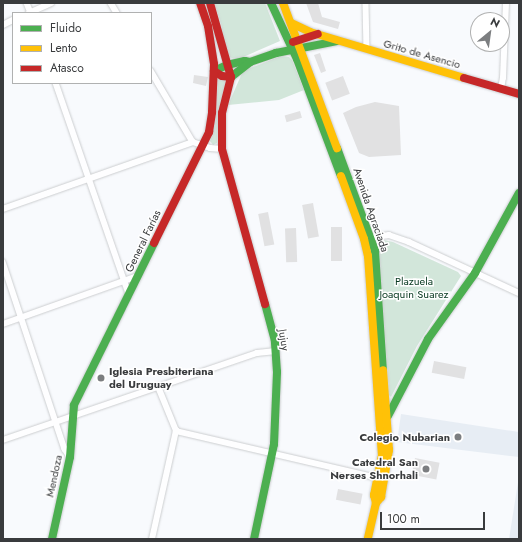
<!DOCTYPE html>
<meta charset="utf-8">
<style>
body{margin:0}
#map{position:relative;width:522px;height:542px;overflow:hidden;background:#f8fafd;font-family:Jost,sans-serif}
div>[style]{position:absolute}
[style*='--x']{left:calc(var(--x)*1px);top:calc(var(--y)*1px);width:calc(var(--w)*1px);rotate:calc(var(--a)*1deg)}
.built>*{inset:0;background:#e7edf4}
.green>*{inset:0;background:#d2e6da}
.building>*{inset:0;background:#e1e1e2;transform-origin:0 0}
.roads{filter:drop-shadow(0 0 1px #ccced0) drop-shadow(0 0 1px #ccced0)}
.street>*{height:5.5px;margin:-2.75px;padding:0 2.75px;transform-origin:2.75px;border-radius:2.75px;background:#fefeff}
.fast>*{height:8px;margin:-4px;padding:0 4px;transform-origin:4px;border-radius:4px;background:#4caf50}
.slow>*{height:8px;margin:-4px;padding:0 4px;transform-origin:4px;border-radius:4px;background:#ffc107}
.jam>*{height:8px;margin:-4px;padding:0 4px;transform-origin:4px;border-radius:4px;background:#c62828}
.dots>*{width:11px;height:11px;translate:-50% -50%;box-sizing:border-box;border:2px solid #fff;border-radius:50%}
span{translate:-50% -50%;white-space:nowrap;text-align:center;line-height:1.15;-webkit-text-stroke:3px #fff;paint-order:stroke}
.street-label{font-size:11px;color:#393b3d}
.park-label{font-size:11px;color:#083920}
.poi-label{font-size:11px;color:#393b3d;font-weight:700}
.left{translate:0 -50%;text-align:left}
.right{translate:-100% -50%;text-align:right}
.frame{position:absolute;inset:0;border:4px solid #393b3d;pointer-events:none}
.legend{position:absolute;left:12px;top:12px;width:140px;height:72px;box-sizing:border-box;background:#fff;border:1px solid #b0b1b1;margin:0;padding:5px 7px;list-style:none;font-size:12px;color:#393b3d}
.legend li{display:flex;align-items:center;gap:8px;height:20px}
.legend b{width:20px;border:1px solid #b0b1b1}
.north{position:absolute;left:470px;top:12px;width:40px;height:40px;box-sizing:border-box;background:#fff;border:1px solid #b0b1b1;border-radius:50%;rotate:29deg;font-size:11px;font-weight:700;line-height:16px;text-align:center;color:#393b3d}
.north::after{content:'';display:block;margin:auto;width:14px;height:18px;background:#7c7e80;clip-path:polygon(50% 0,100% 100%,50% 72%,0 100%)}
.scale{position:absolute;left:380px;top:512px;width:105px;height:18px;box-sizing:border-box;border:2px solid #393b3d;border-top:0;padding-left:5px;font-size:12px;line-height:14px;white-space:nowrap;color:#393b3d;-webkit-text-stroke:3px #fff;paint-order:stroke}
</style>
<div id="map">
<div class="built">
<i style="clip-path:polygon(401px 414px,519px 432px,519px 457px,397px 442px)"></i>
<i style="clip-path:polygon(519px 476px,519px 539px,509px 539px)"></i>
</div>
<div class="green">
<i style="clip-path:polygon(214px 3px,265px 3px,280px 41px,241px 58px,235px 59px,229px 57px,226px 52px,221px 24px)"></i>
<i style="clip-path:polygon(281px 56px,289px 57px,292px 60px,304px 90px,279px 100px,228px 105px,243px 71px)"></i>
<i style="clip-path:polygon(218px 79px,226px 80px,219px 111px,217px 143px,213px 145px,210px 141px,215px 121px)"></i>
<i style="clip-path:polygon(384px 240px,393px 242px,458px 272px,461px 276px,417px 346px,391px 397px,389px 395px,379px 250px,380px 244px)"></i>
</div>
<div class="building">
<i style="clip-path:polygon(306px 3px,318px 3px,322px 17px,340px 22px,338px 29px,313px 22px)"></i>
<i style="clip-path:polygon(320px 53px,326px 71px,321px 73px,314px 55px)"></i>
<i style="clip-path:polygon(194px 75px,208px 77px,206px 86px,193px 83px)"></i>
<i style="left:343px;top:76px;width:19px;height:19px;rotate:69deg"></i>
<i style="clip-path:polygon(375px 102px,399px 106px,401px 155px,369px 157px,359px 153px,343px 113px,356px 107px)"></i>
<i style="left:300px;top:111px;width:7px;height:16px;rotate:74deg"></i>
<i style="left:313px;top:203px;width:34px;height:11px;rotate:80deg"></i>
<i style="left:268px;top:212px;width:33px;height:10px;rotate:79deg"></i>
<i style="left:331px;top:227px;width:11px;height:34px"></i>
<i style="left:296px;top:228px;width:34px;height:11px;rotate:88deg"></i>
<i style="left:434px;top:361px;width:33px;height:12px;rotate:11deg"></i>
<i style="left:415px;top:458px;width:25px;height:17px;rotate:11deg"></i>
<i style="left:338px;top:489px;width:25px;height:11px;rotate:11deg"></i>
</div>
<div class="roads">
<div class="street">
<i style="--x:27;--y:3;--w:11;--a:68"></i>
<i style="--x:111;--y:3;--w:12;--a:59"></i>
<i style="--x:366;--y:3;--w:46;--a:88.8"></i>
<i style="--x:29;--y:13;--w:24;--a:-24"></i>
<i style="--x:3;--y:25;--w:11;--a:-27"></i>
<i style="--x:151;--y:71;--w:82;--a:59.4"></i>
<i style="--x:56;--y:83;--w:223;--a:70.9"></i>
<i style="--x:501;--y:89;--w:11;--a:-80"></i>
<i style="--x:503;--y:78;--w:75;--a:-87.7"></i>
<i style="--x:193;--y:142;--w:18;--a:19"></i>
<i style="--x:210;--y:148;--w:12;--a:5"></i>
<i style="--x:3;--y:209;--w:201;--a:-19.4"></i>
<i style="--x:368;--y:238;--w:21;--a:-8"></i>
<i style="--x:389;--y:235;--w:21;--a:19"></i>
<i style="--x:409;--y:242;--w:121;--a:24.9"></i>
<i style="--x:3;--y:262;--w:197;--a:71.7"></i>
<i style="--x:65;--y:449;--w:9;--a:58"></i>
<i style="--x:3;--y:324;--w:143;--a:-19.6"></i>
<i style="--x:176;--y:431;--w:207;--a:13.1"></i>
<i style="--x:3;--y:440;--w:268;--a:-18.9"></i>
<i style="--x:257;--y:353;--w:19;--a:-6"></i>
<i style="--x:152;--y:539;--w:111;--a:-77.5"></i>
<i style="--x:176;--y:431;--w:48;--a:-112.2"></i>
</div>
<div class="fast">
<i style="--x:271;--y:3;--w:62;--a:65.1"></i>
<i style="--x:297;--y:59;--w:125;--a:69.4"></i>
<i style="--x:214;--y:71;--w:14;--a:-25"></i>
<i style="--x:227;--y:65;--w:18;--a:-13"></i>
<i style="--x:245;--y:61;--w:5;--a:11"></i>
<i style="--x:250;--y:62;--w:28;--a:-19"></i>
<i style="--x:276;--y:53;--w:62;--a:-11.1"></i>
<i style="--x:231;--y:77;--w:24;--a:-38"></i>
<i style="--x:337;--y:148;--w:110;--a:69.7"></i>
<i style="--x:375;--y:251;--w:119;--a:86.2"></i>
<i style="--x:388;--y:416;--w:87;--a:-62.5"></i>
<i style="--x:428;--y:339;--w:81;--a:-54.5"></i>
<i style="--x:475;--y:273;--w:91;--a:-61.2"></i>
<i style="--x:52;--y:539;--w:84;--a:-77.6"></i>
<i style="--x:70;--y:457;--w:52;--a:-85.6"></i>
<i style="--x:74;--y:405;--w:181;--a:-63.7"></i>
<i style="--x:254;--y:539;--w:97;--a:-78.1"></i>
<i style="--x:274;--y:444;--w:72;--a:-87.6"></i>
<i style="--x:277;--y:372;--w:31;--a:-94"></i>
<i style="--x:275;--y:341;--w:38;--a:-105"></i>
</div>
<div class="slow">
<i style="--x:283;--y:3;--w:155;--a:69.6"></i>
<i style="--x:291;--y:23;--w:21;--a:25"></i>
<i style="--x:310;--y:32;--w:161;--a:16.6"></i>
<i style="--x:341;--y:176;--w:67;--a:69.9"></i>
<i style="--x:364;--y:239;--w:17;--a:77"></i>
<i style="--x:368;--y:256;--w:199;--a:86"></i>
<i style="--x:382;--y:455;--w:41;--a:101.3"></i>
<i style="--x:374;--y:495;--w:8;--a:76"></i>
<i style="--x:376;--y:503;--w:37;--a:103"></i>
<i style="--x:376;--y:503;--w:8;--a:-50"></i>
<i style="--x:381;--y:497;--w:48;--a:-80.3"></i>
<i style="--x:389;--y:450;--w:80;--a:-94.3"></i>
</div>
<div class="jam">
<i style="--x:210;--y:3;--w:77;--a:74.2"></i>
<i style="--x:231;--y:77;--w:37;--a:104"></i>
<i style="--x:222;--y:113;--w:36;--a:90"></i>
<i style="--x:222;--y:149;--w:161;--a:74.5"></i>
<i style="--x:293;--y:42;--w:26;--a:-18"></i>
<i style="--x:214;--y:71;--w:9;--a:32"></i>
<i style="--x:222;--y:76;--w:9;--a:6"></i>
<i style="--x:464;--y:78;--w:57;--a:16.2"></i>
<i style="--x:154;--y:243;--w:124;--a:-63.6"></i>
<i style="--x:209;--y:132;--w:20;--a:-81"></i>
<i style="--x:212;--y:112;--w:48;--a:-87.6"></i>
<i style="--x:214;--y:64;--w:38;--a:-99"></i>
<i style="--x:208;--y:26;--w:24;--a:-109"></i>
</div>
</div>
<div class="dots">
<i style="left:101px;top:378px;background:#7c7e80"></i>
<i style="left:458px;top:437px;background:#7c7e80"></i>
<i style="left:426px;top:469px;background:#7c7e80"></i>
</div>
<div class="street-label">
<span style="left:422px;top:54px;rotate:16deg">Grito de Asencio</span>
<span style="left:371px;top:210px;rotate:71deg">Avenida Agraciada</span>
<span style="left:143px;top:241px;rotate:-64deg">General Farías</span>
<span style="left:284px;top:340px;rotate:81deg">Jujuy</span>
<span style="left:54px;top:476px;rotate:-78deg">Mendoza</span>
</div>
<div class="park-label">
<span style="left:414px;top:288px">Plazuela<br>Joaquin Suarez</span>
</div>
<div class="poi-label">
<span class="left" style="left:109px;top:378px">Iglesia Presbiteriana<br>del Uruguay</span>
<span class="right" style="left:450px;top:437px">Colegio Nubarian</span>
<span class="right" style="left:418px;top:469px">Catedral San<br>Nerses Shnorhali</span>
</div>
<div class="frame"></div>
<ul class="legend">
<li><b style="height:5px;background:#4caf50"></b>Fluido</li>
<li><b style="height:5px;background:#ffc107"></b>Lento</li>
<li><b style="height:5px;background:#c62828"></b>Atasco</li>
</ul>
<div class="north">N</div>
<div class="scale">100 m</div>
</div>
